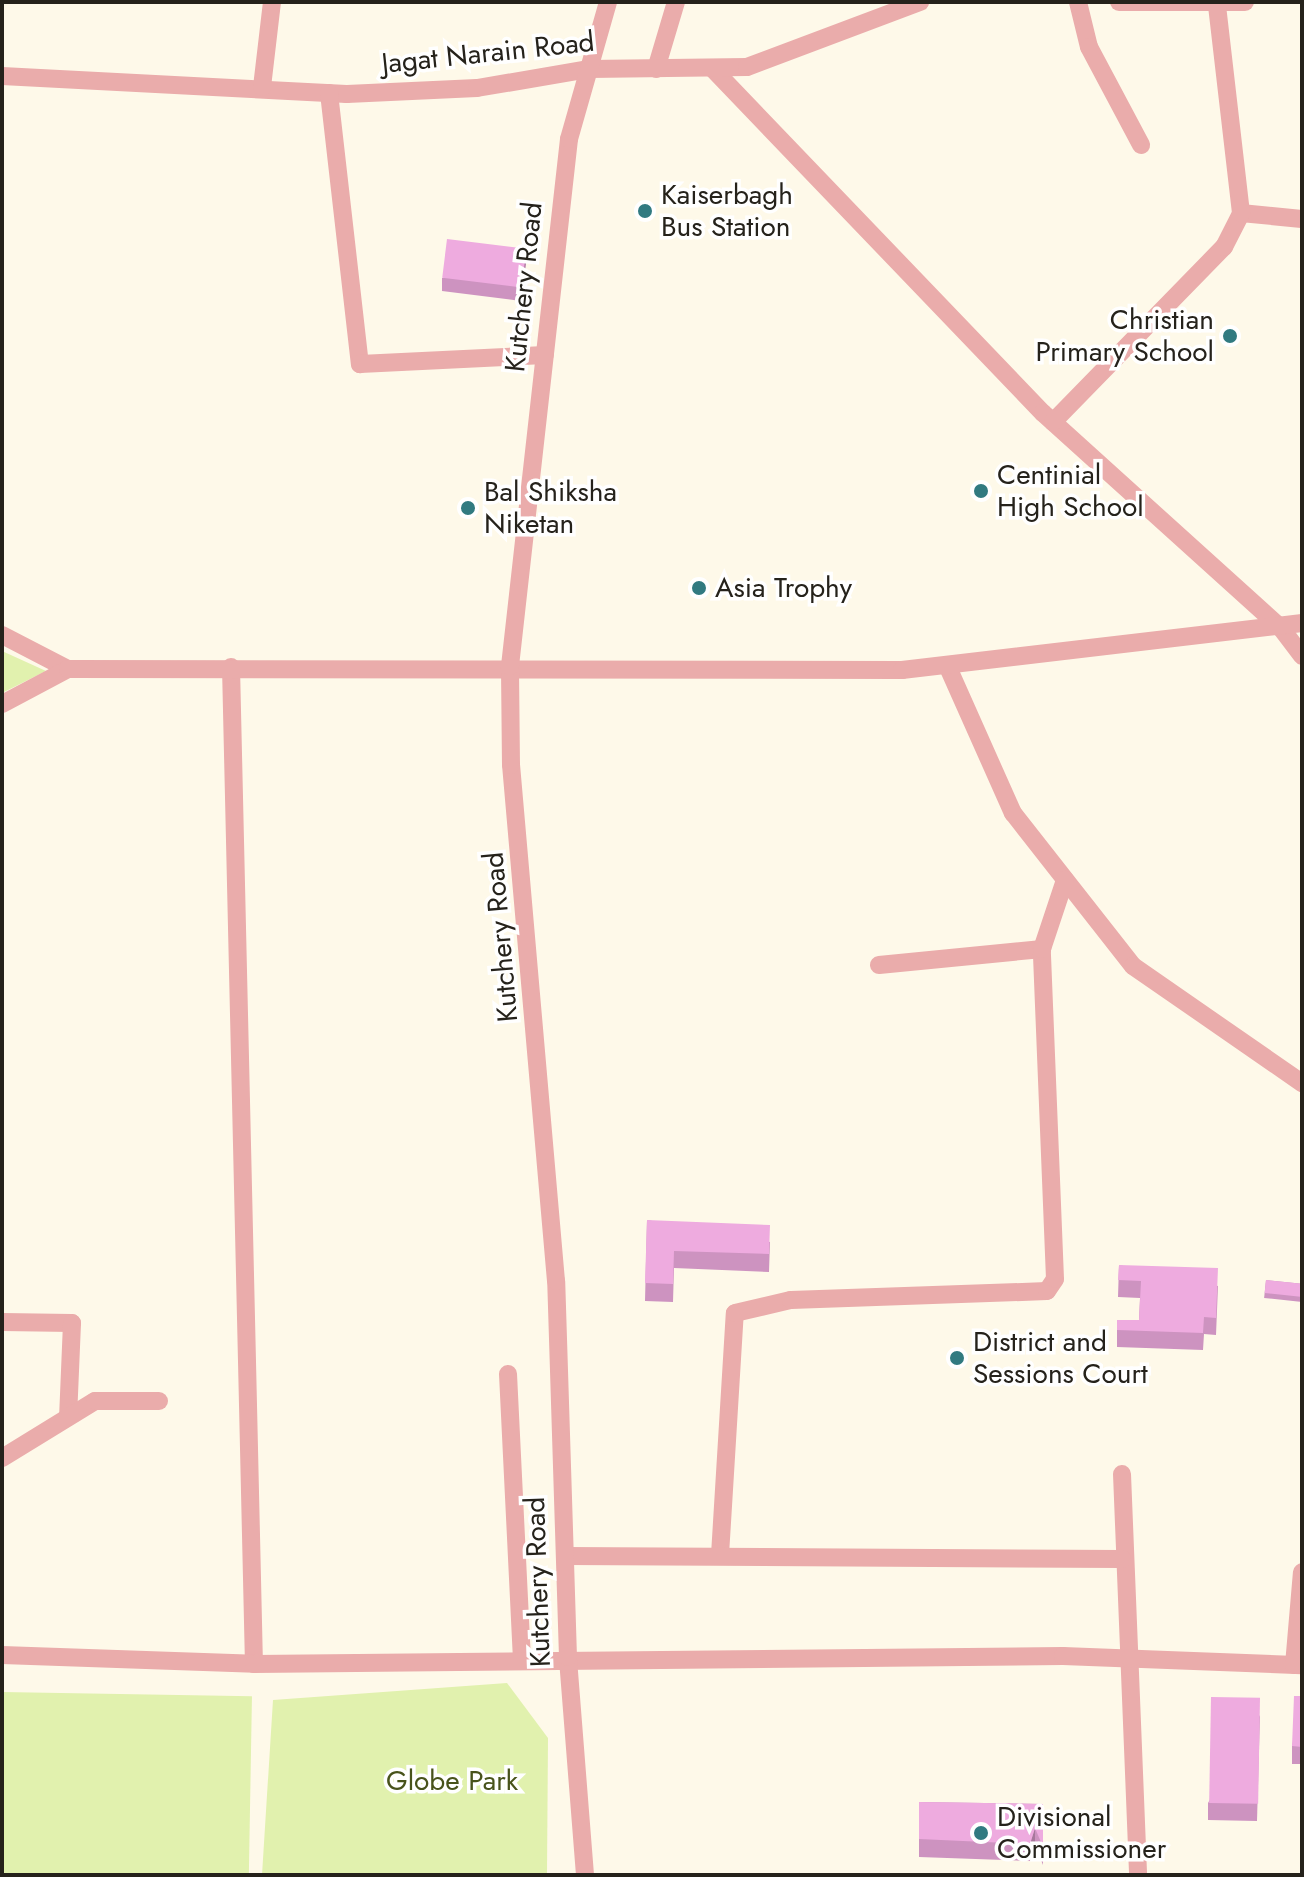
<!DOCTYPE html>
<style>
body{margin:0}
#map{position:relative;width:1304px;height:1877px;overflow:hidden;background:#fef9e9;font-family:Jost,sans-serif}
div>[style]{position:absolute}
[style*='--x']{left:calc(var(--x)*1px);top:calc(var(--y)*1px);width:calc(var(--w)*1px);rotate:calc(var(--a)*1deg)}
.green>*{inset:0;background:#e1f1ae;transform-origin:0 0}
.minor>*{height:18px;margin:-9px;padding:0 9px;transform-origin:9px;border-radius:9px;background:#eaacab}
.wall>*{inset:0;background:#cd93c0;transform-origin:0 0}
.shaded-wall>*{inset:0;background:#a7789c}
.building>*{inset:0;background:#eeabdf;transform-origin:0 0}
.dots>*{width:22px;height:22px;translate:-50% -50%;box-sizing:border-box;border:4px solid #fff;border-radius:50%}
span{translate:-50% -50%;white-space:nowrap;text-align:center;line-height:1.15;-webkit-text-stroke:7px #fff;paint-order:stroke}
.street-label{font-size:28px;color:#25221b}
.poi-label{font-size:28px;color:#25221b}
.left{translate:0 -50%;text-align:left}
.right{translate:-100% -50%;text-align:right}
.park-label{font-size:28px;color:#48531b}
.frame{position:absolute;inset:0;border:4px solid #25221b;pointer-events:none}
</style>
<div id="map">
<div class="green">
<i style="clip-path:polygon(2px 651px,46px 671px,2px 693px)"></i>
<i style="clip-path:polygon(507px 1683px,548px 1738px,547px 1875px,262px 1875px,273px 1700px)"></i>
<i style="left:2px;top:1692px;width:250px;height:183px;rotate:1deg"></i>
</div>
<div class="minor">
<i style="--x:1078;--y:2;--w:46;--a:76.3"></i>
<i style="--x:1089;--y:47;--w:111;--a:62"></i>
<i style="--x:1119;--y:2;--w:126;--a:0"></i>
<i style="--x:712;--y:68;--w:478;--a:46.2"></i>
<i style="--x:1043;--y:413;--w:321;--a:42.1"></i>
<i style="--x:1281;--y:628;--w:35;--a:53"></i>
<i style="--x:656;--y:69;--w:70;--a:-73.4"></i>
<i style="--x:2;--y:76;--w:345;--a:3"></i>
<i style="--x:347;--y:94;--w:130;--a:-2.6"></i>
<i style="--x:477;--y:88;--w:114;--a:-9.6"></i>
<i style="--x:589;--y:69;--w:158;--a:-0.7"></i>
<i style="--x:747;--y:67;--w:185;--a:-20.6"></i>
<i style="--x:262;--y:87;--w:86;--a:-83.3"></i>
<i style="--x:329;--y:93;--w:273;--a:83.5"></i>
<i style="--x:360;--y:364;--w:185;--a:-2.8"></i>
<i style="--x:1241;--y:213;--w:61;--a:5.6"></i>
<i style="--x:1053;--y:422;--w:245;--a:-45.7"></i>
<i style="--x:1224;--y:247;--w:38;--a:-63"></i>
<i style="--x:1241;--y:213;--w:208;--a:-96.6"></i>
<i style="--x:2;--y:635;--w:74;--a:27.3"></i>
<i style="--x:947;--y:665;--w:162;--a:66"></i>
<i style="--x:1013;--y:813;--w:194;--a:51.9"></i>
<i style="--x:1133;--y:966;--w:206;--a:34.7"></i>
<i style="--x:231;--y:667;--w:997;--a:88.68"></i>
<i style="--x:2;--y:704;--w:75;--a:-27.9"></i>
<i style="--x:68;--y:669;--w:834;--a:0.07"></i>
<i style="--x:902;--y:670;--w:403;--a:-6.7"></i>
<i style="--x:879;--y:965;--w:164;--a:-5.6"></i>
<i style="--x:2;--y:1322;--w:70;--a:0.8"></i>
<i style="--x:72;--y:1323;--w:94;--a:92.4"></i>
<i style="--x:508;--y:1374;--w:284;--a:87.2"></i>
<i style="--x:2;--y:1458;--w:109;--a:-31.5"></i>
<i style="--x:95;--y:1401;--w:64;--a:0"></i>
<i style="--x:1122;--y:1474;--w:401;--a:87.7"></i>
<i style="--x:720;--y:1555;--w:242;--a:-86.5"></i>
<i style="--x:735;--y:1313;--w:57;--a:-13.1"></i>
<i style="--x:791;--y:1300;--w:256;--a:-2"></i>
<i style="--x:1047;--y:1291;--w:14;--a:-56"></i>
<i style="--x:1055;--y:1279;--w:330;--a:-92.3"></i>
<i style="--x:1042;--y:949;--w:73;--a:-71.6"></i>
<i style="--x:565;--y:1556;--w:557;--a:0.31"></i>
<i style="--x:2;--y:1655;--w:252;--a:2"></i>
<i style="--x:254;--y:1664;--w:809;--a:-0.57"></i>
<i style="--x:1063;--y:1656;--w:239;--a:2.2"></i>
<i style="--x:1294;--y:1665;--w:93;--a:-85.1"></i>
<i style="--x:585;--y:1875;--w:219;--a:-94.5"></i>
<i style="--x:568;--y:1657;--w:376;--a:-91.8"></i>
<i style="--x:556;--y:1281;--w:518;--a:-94.98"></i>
<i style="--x:511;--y:765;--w:99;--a:-90.6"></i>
<i style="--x:510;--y:666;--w:530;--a:-83.61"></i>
<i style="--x:569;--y:139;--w:142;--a:-74.1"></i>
</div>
<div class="wall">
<i style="clip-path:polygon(526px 262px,521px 301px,442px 291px,442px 278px)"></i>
<i style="clip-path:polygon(647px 1220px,770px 1242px,769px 1272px,674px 1268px,673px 1302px,645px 1301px)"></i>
<i style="clip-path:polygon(1119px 1265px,1218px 1286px,1216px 1335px,1204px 1334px,1203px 1350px,1117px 1347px,1117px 1330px,1139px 1320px,1140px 1298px,1118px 1297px)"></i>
<i style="left:1266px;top:1280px;width:36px;height:18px;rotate:6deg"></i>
<i style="clip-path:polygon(1302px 1696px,1302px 1764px,1292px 1764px,1292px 1746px)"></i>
<i style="clip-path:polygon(1260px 1715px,1257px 1821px,1208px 1820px,1208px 1803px)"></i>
<i style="clip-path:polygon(919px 1802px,1043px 1804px,1043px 1865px,1035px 1845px,1030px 1861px,919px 1857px)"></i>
</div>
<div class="shaded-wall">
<i style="clip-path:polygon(526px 249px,526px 262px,521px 301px,521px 288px)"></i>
<i style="clip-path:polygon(1035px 1828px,1035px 1845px,1030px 1861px,1030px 1844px)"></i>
</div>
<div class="building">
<i style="left:447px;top:239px;width:80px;height:39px;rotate:7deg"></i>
<i style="clip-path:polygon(647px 1220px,770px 1225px,769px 1254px,674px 1251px,673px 1284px,645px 1283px)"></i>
<i style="clip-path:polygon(1119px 1265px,1218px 1268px,1216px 1318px,1204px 1317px,1203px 1333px,1117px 1330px,1117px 1320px,1139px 1320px,1141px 1281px,1118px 1280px)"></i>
<i style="left:1266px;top:1280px;width:36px;height:13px;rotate:6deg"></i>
<i style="clip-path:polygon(1294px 1696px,1302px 1696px,1302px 1747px,1292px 1746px)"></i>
<i style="left:1211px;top:1697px;width:49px;height:106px;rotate:1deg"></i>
<i style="clip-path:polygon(919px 1802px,1043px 1804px,1043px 1847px,1035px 1828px,1030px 1844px,919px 1839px)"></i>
</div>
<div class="dots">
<i style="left:645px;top:211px;background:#317a80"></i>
<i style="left:1230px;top:336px;background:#317a80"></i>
<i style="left:981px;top:491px;background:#317a80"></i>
<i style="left:468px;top:508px;background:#317a80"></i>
<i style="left:699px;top:588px;background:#317a80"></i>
<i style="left:957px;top:1358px;background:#317a80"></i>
<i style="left:981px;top:1833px;background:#317a80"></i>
</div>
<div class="street-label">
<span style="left:488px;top:53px;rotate:-6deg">Jagat Narain Road</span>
<span style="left:524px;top:287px;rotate:-84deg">Kutchery Road</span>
<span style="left:501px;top:937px;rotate:-95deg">Kutchery Road</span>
<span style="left:538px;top:1582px;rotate:-92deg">Kutchery Road</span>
</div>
<div class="poi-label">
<span class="left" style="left:661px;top:211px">Kaiserbagh<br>Bus Station</span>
<span class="right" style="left:1214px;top:336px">Christian<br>Primary School</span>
<span class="left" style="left:997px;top:491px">Centinial<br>High School</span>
<span class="left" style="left:484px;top:508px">Bal Shiksha<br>Niketan</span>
<span class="left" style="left:715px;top:588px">Asia Trophy</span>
<span class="left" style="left:973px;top:1358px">District and<br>Sessions Court</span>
<span class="left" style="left:997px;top:1833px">Divisional<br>Commissioner</span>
</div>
<div class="park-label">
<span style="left:452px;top:1781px">Globe Park</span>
</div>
<div class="frame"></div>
</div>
